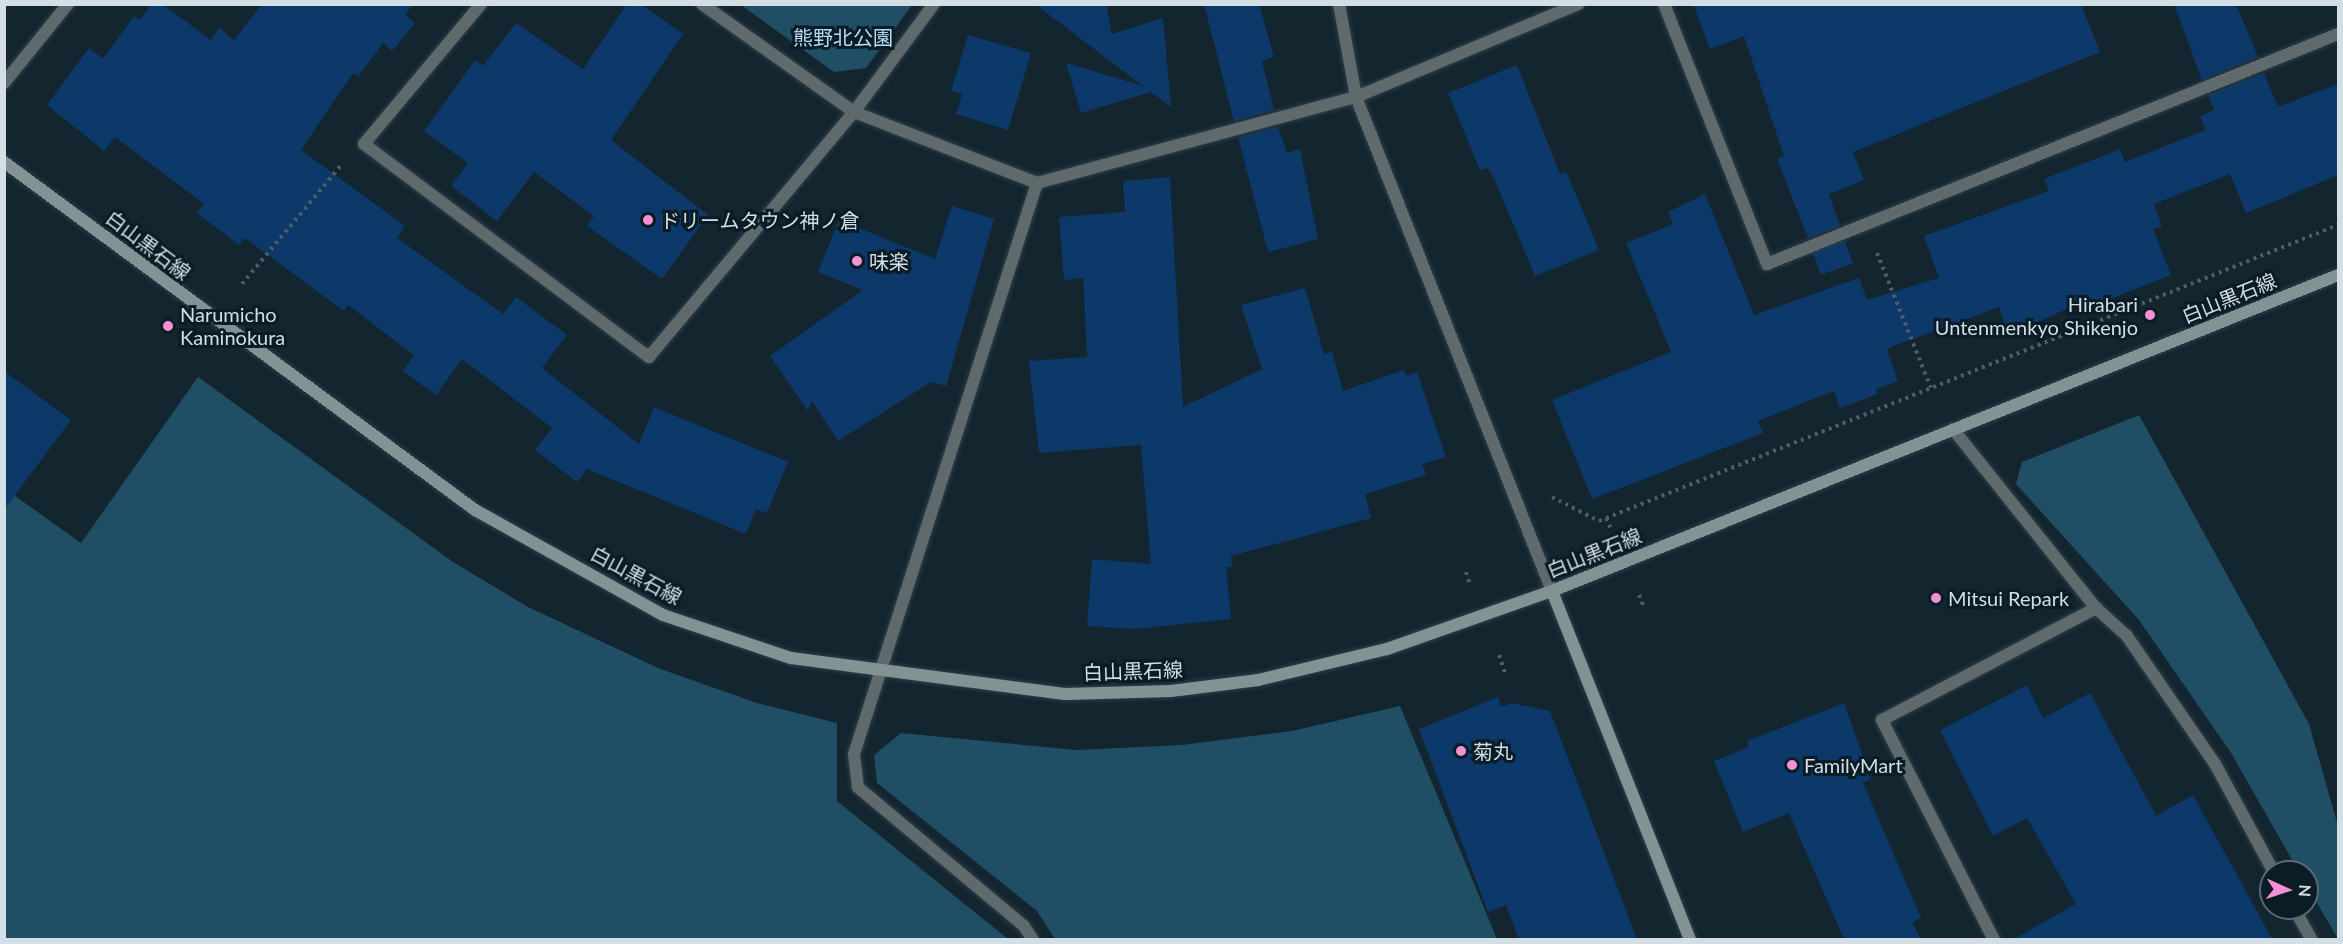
<!DOCTYPE html>
<meta charset="utf-8">
<style>
body{margin:0}
#map{position:relative;width:2343px;height:944px;overflow:hidden;background:#13252f;font-family:Lato,"Noto Sans JP",sans-serif}
div>[style]{position:absolute}
[style*='--x']{left:calc(var(--x)*1px);top:calc(var(--y)*1px);width:calc(var(--w)*1px);rotate:calc(var(--a)*1deg)}
.green>*{inset:0;background:#204e65}
.building>*{inset:0;background:#0c396a;transform-origin:0 0}
.path>*{height:4px;margin-top:-2px;transform-origin:0;background:repeating-linear-gradient(90deg,#4e5d66 0 3px,transparent 0 7.5px)}
.roads{filter:drop-shadow(0 0 2px #2e3f48) drop-shadow(0 0 2px #2e3f48)}
.street>*{height:12px;margin:-6px;padding:0 6px;transform-origin:6px;border-radius:6px;background:#5f6a6c}
.secondary>*{height:12px;margin:-6px;padding:0 6px;transform-origin:6px;border-radius:6px;background:#829396}
.dots>*{width:16px;height:16px;translate:-50% -50%;box-sizing:border-box;border:3px solid #0a1c25;border-radius:50%}
span{translate:-50% -50%;white-space:nowrap;text-align:center;line-height:1.15;-webkit-text-stroke:6px #0a1c25;paint-order:stroke}
.park-label{font-size:20px;color:#b6dcf3}
.poi-label{font-size:20px;color:#d3dee5}
.left{translate:0 -50%;text-align:left}
.right{translate:-100% -50%;text-align:right}
.street-label{font-size:20px;color:#d3dee5}
.frame{position:absolute;inset:0;border:6px solid #d3dee5;pointer-events:none}
.north{position:absolute;left:2259px;top:860px;width:60px;height:60px;box-sizing:border-box;background:#0a1c25;border:2px solid #5a6a72;border-radius:50%;rotate:93deg;font-size:16px;font-weight:700;line-height:24px;text-align:center;color:#d3dee5}
.north::after{content:'';display:block;margin:auto;width:21px;height:27px;background:#f491d4;clip-path:polygon(50% 0,100% 100%,50% 72%,0 100%)}
</style>
<div id="map">
<div class="green">
<i style="clip-path:polygon(741px 5px,912px 5px,866px 68px,834px 72px)"></i>
<i style="clip-path:polygon(198px 377px,453px 562px,528px 607px,658px 668px,757px 703px,837px 723px,837px 801px,1008px 939px,5px 939px,4px 488px,81px 543px)"></i>
<i style="clip-path:polygon(2139px 415px,2309px 724px,2338px 826px,2338px 939px,2307px 886px,2307px 872px,2299px 872px,2231px 753px,2139px 620px,2016px 484px,2022px 462px)"></i>
<i style="clip-path:polygon(1400px 706px,1497px 939px,1055px 939px,1037px 911px,877px 783px,874px 755px,901px 733px,1076px 750px,1182px 745px,1292px 731px)"></i>
</div>
<div class="building">
<i style="clip-path:polygon(151px 4px,162px 4px,211px 40px,219px 28px,234px 40px,262px 4px,413px 4px,405px 15px,415px 23px,392px 51px,383px 43px,358px 77px,353px 73px,301px 150px,405px 226px,397px 238px,503px 314px,516px 297px,567px 335px,542px 368px,639px 444px,654px 407px,788px 462px,767px 513px,756px 509px,746px 534px,587px 469px,577px 482px,535px 450px,552px 428px,462px 359px,436px 395px,403px 371px,414px 355px,348px 305px,344px 311px,245px 238px,239px 245px,197px 213px,204px 204px,115px 137px,104px 151px,47px 105px,89px 48px,103px 59px,134px 16px,140px 20px)"></i>
<i style="clip-path:polygon(627px 4px,641px 4px,683px 34px,611px 140px,708px 215px,662px 279px,587px 226px,594px 216px,534px 172px,497px 221px,451px 186px,468px 163px,424px 131px,475px 60px,483px 66px,516px 23px,583px 69px)"></i>
<i style="clip-path:polygon(1035px 4px,1106px 4px,1112px 34px,1163px 18px,1171px 107px,1151px 92px,1081px 113px,1066px 63px,1143px 86px)"></i>
<i style="clip-path:polygon(1204px 4px,1259px 4px,1274px 57px,1262px 61px,1274px 110px,1234px 121px)"></i>
<i style="clip-path:polygon(1693px 4px,2081px 4px,2100px 52px,1853px 152px,1864px 180px,1829px 194px,1840px 226px,1808px 238px,1777px 159px,1784px 156px,1744px 36px,1710px 49px)"></i>
<i style="clip-path:polygon(2174px 4px,2236px 4px,2258px 57px,2202px 80px)"></i>
<i style="clip-path:polygon(968px 35px,1031px 53px,1008px 130px,956px 114px,962px 94px,951px 91px)"></i>
<i style="clip-path:polygon(1517px 65px,1560px 174px,1566px 171px,1599px 250px,1535px 276px,1494px 178px,1488px 168px,1480px 170px,1448px 93px)"></i>
<i style="clip-path:polygon(2264px 73px,2278px 107px,2338px 84px,2338px 175px,2246px 213px,2230px 174px,2154px 204px,2162px 226px,2153px 229px,2171px 275px,2094px 305px,2091px 298px,2009px 335px,1999px 307px,1891px 347px,1887px 350px,1898px 381px,1876px 389px,1878px 394px,1840px 408px,1834px 391px,1758px 421px,1763px 433px,1592px 499px,1552px 400px,1671px 352px,1626px 243px,1673px 224px,1668px 212px,1705px 194px,1754px 315px,1859px 278px,1867px 300px,1939px 278px,1924px 236px,2049px 191px,2044px 179px,2120px 149px,2125px 162px,2206px 130px,2200px 116px,2214px 110px,2208px 95px)"></i>
<i style="clip-path:polygon(1278px 127px,1287px 153px,1300px 149px,1318px 239px,1268px 252px,1238px 137px)"></i>
<i style="clip-path:polygon(1170px 177px,1183px 407px,1262px 369px,1241px 305px,1305px 288px,1324px 354px,1332px 352px,1343px 391px,1404px 370px,1406px 376px,1417px 372px,1446px 457px,1422px 464px,1426px 475px,1365px 494px,1371px 518px,1231px 556px,1232px 567px,1226px 567px,1231px 619px,1135px 629px,1087px 626px,1092px 559px,1151px 564px,1141px 445px,1039px 453px,1029px 361px,1087px 357px,1083px 278px,1064px 280px,1059px 217px,1125px 212px,1123px 181px)"></i>
<i style="clip-path:polygon(952px 206px,994px 219px,946px 386px,931px 382px,838px 441px,812px 401px,808px 411px,770px 356px,863px 290px,818px 272px,839px 220px,935px 259px)"></i>
<i style="left:1845px;top:241px;width:24px;height:34px;rotate:71deg"></i>
<i style="clip-path:polygon(4px 371px,71px 420px,4px 510px)"></i>
<i style="clip-path:polygon(2027px 685px,2043px 718px,2090px 693px,2156px 816px,2193px 795px,2272px 939px,2014px 939px,2076px 904px,2027px 818px,1993px 836px,1940px 730px)"></i>
<i style="clip-path:polygon(1498px 697px,1501px 707px,1512px 703px,1550px 711px,1637px 939px,1519px 939px,1506px 905px,1488px 912px,1419px 729px)"></i>
<i style="clip-path:polygon(1844px 703px,1871px 779px,1863px 783px,1921px 918px,1912px 922px,1921px 939px,1844px 939px,1789px 813px,1743px 832px,1714px 761px,1749px 747px,1747px 741px)"></i>
</div>
<div class="path">
<i style="--x:1877;--y:253;--w:145;--a:68.2"></i>
<i style="--x:242;--y:284;--w:155;--a:-50.2"></i>
<i style="--x:1552;--y:497;--w:53;--a:27.1"></i>
<i style="--x:1599;--y:521;--w:796;--a:-21.83"></i>
<i style="--x:1606;--y:518;--w:12;--a:66"></i>
<i style="--x:1466;--y:572;--w:13;--a:72"></i>
<i style="--x:1639;--y:595;--w:11;--a:68"></i>
<i style="--x:1499;--y:655;--w:21;--a:71"></i>
</div>
<div class="roads">
<div class="street">
<i style="--x:481;--y:4;--w:182;--a:129.9"></i>
<i style="--x:364;--y:144;--w:356;--a:36.8"></i>
<i style="--x:649;--y:357;--w:319;--a:-50.1"></i>
<i style="--x:854;--y:112;--w:134;--a:-53.5"></i>
<i style="--x:702;--y:4;--w:186;--a:35.4"></i>
<i style="--x:854;--y:112;--w:196;--a:21.2"></i>
<i style="--x:1037;--y:183;--w:330;--a:-15.1"></i>
<i style="--x:1356;--y:97;--w:241;--a:-22.7"></i>
<i style="--x:1339;--y:4;--w:95;--a:79.6"></i>
<i style="--x:1356;--y:97;--w:531;--a:68.36"></i>
<i style="--x:1664;--y:4;--w:280;--a:68.4"></i>
<i style="--x:1767;--y:264;--w:616;--a:-21.94"></i>
<i style="--x:4;--y:83;--w:102;--a:-51"></i>
<i style="--x:1953;--y:429;--w:229;--a:51.4"></i>
<i style="--x:2096;--y:608;--w:42;--a:42.1"></i>
<i style="--x:2127;--y:636;--w:155;--a:55.5"></i>
<i style="--x:2215;--y:764;--w:123;--a:61.4"></i>
<i style="--x:2294;--y:908;--w:37;--a:61"></i>
<i style="--x:1033;--y:940;--w:17;--a:-123"></i>
<i style="--x:1024;--y:926;--w:217;--a:-140.1"></i>
<i style="--x:858;--y:787;--w:33;--a:-97"></i>
<i style="--x:854;--y:754;--w:600;--a:-72.23"></i>
<i style="--x:1994;--y:940;--w:247;--a:-117"></i>
<i style="--x:1882;--y:720;--w:242;--a:-27.6"></i>
</div>
<div class="secondary">
<i style="--x:4;--y:162;--w:586;--a:36.46"></i>
<i style="--x:475;--y:510;--w:215;--a:29.2"></i>
<i style="--x:663;--y:615;--w:135;--a:18.6"></i>
<i style="--x:791;--y:658;--w:276;--a:7.5"></i>
<i style="--x:1065;--y:694;--w:106;--a:-1.6"></i>
<i style="--x:1171;--y:691;--w:88;--a:-7.2"></i>
<i style="--x:1258;--y:680;--w:133;--a:-13.5"></i>
<i style="--x:1387;--y:649;--w:175;--a:-19.4"></i>
<i style="--x:1552;--y:591;--w:847;--a:-21.9"></i>
<i style="--x:1552;--y:591;--w:375;--a:68.4"></i>
</div>
</div>
<div class="dots">
<i style="left:648px;top:220px;background:#f491d4"></i>
<i style="left:857px;top:261px;background:#f491d4"></i>
<i style="left:2150px;top:315px;background:#f491d4"></i>
<i style="left:168px;top:326px;background:#f491d4"></i>
<i style="left:1936px;top:598px;background:#f491d4"></i>
<i style="left:1461px;top:751px;background:#f491d4"></i>
<i style="left:1792px;top:765px;background:#f491d4"></i>
</div>
<div class="park-label">
<span style="left:843px;top:37px">熊野北公園</span>
</div>
<div class="poi-label">
<span class="left" style="left:660px;top:220px">ドリームタウン神ノ倉</span>
<span class="left" style="left:869px;top:261px">味楽</span>
<span class="right" style="left:2138px;top:316px">Hirabari<br>Untenmenkyo Shikenjo</span>
<span class="left" style="left:180px;top:326px">Narumicho<br>Kaminokura</span>
<span class="left" style="left:1948px;top:598px">Mitsui Repark</span>
<span class="left" style="left:1473px;top:751px">菊丸</span>
<span class="left" style="left:1804px;top:765px">FamilyMart</span>
</div>
<div class="street-label">
<span style="left:148px;top:245px;rotate:37deg">白山黒石線</span>
<span style="left:2229px;top:298px;rotate:-22deg">白山黒石線</span>
<span style="left:1594px;top:553px;rotate:-22deg">白山黒石線</span>
<span style="left:636px;top:575px;rotate:28deg">白山黒石線</span>
<span style="left:1133px;top:671px;rotate:-2deg">白山黒石線</span>
</div>
<div class="frame"></div>
<div class="north">N</div>
</div>
